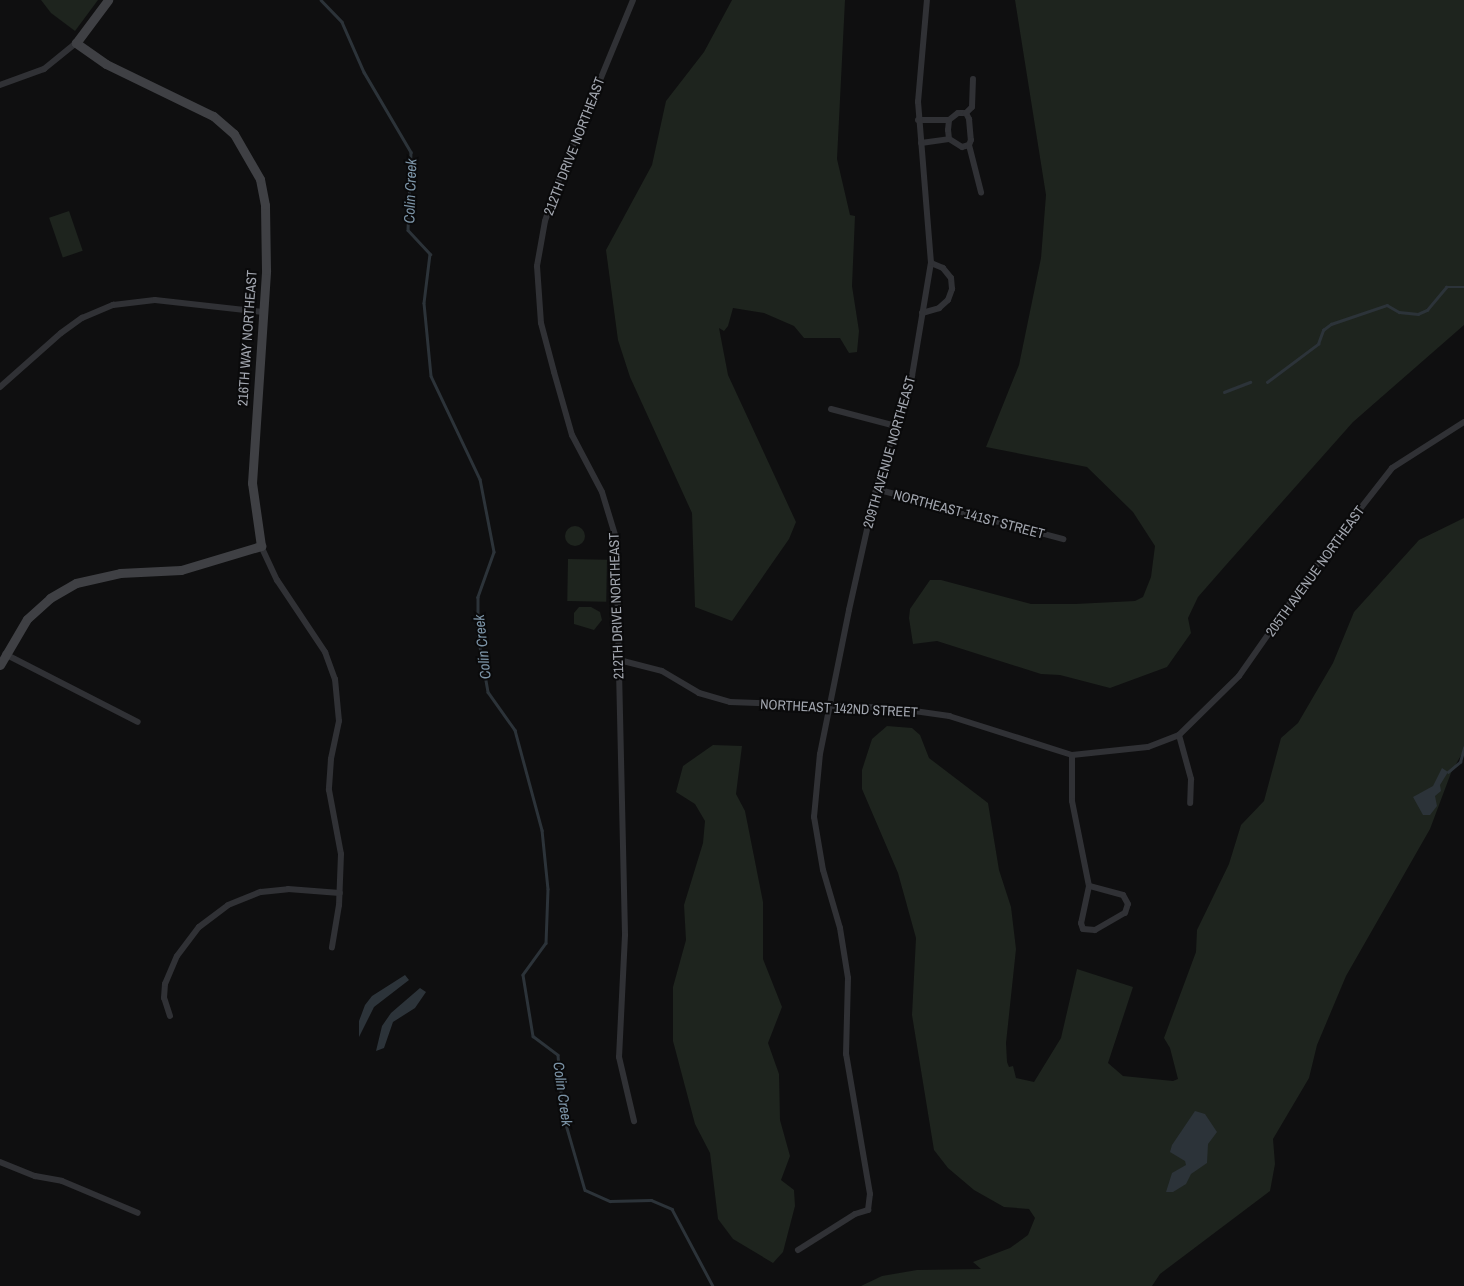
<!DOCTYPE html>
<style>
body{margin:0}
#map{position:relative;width:1464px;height:1286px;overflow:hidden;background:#0f0f10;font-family:"Archivo Narrow",sans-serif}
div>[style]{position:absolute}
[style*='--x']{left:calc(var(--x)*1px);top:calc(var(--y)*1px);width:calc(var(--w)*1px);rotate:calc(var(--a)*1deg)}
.green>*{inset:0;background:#1e241e;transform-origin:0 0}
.round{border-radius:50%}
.water>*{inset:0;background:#2c3339}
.stream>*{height:2.5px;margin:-1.25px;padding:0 1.25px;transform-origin:1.25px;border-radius:1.25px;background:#2c3339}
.street>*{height:6px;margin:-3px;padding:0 3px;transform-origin:3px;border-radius:3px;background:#303135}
.secondary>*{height:9px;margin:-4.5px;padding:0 4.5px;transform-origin:4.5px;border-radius:4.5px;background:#3f4044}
span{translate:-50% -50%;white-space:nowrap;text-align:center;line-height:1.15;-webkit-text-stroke:4px #0a0a0b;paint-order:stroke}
.street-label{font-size:14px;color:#a2a6af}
.water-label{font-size:15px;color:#7c94a7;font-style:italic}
</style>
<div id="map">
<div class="green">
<i style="clip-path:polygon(41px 0,98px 0,75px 31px,51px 13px)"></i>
<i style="clip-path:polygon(732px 0,845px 0,837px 159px,850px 215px,855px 216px,852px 286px,859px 331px,857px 352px,849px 353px,840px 338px,804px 338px,794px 326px,764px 313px,733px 308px,728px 326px,724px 331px,719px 328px,728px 375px,796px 522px,789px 539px,732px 621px,695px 607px,692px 513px,630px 377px,618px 340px,606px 250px,652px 165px,666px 101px,704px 52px)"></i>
<i style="clip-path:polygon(1015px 0,1464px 0,1464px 325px,1353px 422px,1226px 565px,1198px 597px,1188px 618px,1191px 633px,1167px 667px,1110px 688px,1060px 675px,1041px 674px,937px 641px,913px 644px,909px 618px,910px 609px,930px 580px,941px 580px,1031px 604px,1075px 604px,1135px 601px,1143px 597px,1151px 577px,1155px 546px,1133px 512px,1087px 467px,986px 447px,1019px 365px,1041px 258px,1046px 195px)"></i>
<i style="left:69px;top:211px;width:42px;height:21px;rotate:71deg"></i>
<i style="clip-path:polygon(1464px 518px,1464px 750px,1451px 773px,1430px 829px,1346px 976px,1317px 1045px,1309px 1078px,1273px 1139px,1275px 1164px,1270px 1191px,1160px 1274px,1152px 1286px,861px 1286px,882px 1276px,917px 1270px,981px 1269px,973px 1262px,1010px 1248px,1028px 1235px,1035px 1218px,1029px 1209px,1004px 1207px,974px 1190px,948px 1168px,934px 1150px,912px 1015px,916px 938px,898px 873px,862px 789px,862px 770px,872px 739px,887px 726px,912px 728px,920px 735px,929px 758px,988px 803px,999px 870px,1011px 907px,1016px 949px,1006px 1043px,1007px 1062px,1009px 1067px,1013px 1066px,1016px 1078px,1034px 1082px,1061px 1038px,1077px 969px,1133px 987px,1108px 1063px,1123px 1076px,1173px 1081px,1178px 1079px,1170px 1048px,1164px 1038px,1196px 952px,1197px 930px,1229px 864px,1241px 825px,1264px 801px,1281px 738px,1298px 723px,1333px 663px,1354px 612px,1419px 540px)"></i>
<i class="round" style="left:565px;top:526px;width:20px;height:20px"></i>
<i style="left:568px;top:559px;width:39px;height:42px;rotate:1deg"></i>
<i style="clip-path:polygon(579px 607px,591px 607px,600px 612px,602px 620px,594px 630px,574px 624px,574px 613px)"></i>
<i style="clip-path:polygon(713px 745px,742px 746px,736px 794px,745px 811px,763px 902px,763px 959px,782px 1007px,768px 1043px,779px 1074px,780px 1120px,790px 1156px,781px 1180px,794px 1190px,795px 1206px,783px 1252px,773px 1263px,733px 1239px,718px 1219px,710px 1153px,695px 1124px,673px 1041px,673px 987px,686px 940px,684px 905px,703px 843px,705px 821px,695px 804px,676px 792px,683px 766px)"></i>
</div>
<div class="water">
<i style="clip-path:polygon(1442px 768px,1448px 772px,1440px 785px,1441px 791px,1435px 796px,1437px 806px,1430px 815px,1423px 815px,1413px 797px,1433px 786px)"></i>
<i style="clip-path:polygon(405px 975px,409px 980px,374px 1007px,359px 1037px,359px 1021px,365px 1005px,372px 996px)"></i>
<i style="clip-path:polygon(420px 988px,426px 992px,415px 1008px,393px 1022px,384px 1048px,376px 1051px,382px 1026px,391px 1013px)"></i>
<i style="clip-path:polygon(1195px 1111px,1205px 1114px,1217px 1132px,1208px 1144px,1207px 1163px,1191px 1174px,1186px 1184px,1173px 1192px,1166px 1192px,1172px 1173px,1186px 1165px,1185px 1161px,1170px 1152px,1172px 1145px)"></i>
</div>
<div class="stream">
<i style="--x:321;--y:0;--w:30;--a:46"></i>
<i style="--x:342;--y:22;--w:55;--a:66.3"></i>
<i style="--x:364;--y:72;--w:93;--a:59.6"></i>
<i style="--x:411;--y:152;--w:78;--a:92.2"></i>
<i style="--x:408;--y:230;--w:33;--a:47"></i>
<i style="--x:430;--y:254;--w:49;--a:97"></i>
<i style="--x:424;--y:303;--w:73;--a:84.5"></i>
<i style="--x:431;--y:376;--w:114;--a:64.6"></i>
<i style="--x:480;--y:479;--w:74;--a:79.1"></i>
<i style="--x:494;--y:552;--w:48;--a:109.6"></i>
<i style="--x:478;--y:597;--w:38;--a:90"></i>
<i style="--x:478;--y:635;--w:58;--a:80"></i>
<i style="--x:488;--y:692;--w:47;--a:54.6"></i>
<i style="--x:515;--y:730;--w:104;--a:74.9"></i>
<i style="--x:542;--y:830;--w:59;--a:84.2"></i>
<i style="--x:548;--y:889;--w:54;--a:92.1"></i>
<i style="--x:546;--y:943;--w:39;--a:126"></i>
<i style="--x:523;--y:975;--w:62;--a:80.7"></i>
<i style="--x:533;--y:1036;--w:31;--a:37"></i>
<i style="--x:558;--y:1055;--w:59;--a:85.2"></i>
<i style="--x:563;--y:1114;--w:79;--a:73.9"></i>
<i style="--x:585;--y:1190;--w:27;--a:24"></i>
<i style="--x:610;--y:1201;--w:41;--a:-1.4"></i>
<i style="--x:651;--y:1200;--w:23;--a:23"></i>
<i style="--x:672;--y:1209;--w:87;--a:62"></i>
<i style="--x:1267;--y:382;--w:64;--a:-36.7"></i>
<i style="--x:1318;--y:344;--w:15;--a:-70"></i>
<i style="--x:1323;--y:330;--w:10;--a:-37"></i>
<i style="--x:1331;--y:324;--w:59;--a:-18.7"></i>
<i style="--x:1387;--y:305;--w:14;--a:30"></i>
<i style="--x:1399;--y:312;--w:19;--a:6"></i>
<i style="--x:1418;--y:314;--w:10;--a:-24"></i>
<i style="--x:1427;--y:310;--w:30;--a:-50"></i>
<i style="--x:1446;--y:287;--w:18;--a:0"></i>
<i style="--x:1224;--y:392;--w:28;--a:-21"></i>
<i style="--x:1448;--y:772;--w:16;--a:-40"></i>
<i style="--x:1460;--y:762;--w:15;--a:-74"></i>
</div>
<div class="street">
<i style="--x:633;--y:0;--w:191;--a:112.4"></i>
<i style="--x:560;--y:177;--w:46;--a:108.8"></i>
<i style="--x:545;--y:221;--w:46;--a:100.1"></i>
<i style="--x:537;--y:266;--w:57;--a:86"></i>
<i style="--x:541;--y:323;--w:51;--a:75.1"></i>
<i style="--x:554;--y:372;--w:66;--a:74.1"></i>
<i style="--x:572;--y:435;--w:64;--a:62.2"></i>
<i style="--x:602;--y:492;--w:48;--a:73.1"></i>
<i style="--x:616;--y:538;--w:397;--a:88.7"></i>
<i style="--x:625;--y:935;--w:122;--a:92.8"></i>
<i style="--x:619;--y:1057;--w:66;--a:76.8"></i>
<i style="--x:0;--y:85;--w:47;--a:-20"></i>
<i style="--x:44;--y:69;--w:41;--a:-39.1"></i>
<i style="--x:958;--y:113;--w:8;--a:0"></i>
<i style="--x:966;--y:113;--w:7;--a:63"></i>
<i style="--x:969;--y:119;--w:21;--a:85"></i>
<i style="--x:971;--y:140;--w:5;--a:112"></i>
<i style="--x:969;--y:145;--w:7;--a:164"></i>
<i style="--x:962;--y:147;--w:15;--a:-148"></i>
<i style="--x:949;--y:139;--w:9;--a:-96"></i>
<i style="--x:948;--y:130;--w:10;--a:-84"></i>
<i style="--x:949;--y:120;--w:11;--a:-38"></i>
<i style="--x:966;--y:113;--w:8;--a:-45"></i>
<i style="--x:972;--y:107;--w:28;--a:-88"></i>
<i style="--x:918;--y:120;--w:31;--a:0"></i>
<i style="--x:921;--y:143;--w:28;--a:-8"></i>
<i style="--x:969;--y:145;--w:49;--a:75.7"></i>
<i style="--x:922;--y:313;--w:18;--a:-16"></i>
<i style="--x:939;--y:308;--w:12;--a:-42"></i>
<i style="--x:948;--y:300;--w:12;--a:-70"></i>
<i style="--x:952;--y:289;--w:11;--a:-95"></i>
<i style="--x:951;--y:278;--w:13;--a:-129"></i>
<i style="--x:943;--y:268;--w:13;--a:-157"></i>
<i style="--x:0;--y:387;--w:81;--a:-41.5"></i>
<i style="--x:61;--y:333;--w:26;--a:-36"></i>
<i style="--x:82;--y:318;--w:34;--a:-23"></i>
<i style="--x:113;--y:305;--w:42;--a:-6.8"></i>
<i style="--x:155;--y:300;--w:109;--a:6.3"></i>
<i style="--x:831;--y:409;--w:67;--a:14.7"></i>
<i style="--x:876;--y:489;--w:194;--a:15"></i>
<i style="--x:261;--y:546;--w:38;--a:65"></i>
<i style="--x:277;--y:580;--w:87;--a:56.3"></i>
<i style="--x:325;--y:652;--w:29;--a:70"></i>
<i style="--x:335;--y:679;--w:42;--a:84.6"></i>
<i style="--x:339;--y:721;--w:39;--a:102"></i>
<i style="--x:331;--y:759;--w:31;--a:94"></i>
<i style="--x:329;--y:790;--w:65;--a:79.4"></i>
<i style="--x:341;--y:854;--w:51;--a:92.2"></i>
<i style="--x:339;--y:905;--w:43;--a:99.5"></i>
<i style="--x:5;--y:654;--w:149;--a:27.1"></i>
<i style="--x:619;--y:660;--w:44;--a:14.3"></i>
<i style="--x:662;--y:671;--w:43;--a:30.7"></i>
<i style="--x:699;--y:693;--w:32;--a:16"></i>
<i style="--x:730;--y:702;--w:163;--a:2.1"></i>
<i style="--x:893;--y:708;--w:57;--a:8.1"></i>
<i style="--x:949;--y:716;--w:129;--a:17.6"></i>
<i style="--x:1072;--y:755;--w:76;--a:-6"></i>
<i style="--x:1148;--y:747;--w:33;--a:-21"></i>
<i style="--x:1179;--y:735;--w:84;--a:-44.5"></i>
<i style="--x:1239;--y:676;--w:143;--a:-55"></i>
<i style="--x:1321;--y:559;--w:115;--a:-52"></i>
<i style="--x:1392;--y:468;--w:85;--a:-32.6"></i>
<i style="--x:1179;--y:735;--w:46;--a:74.7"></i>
<i style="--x:1191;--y:779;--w:24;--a:92"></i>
<i style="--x:1072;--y:755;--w:46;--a:90"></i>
<i style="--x:1072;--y:801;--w:87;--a:78.7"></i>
<i style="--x:1089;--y:886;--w:38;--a:102"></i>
<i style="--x:1081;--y:923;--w:6;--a:72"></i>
<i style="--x:1083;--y:929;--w:12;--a:5"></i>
<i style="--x:1095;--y:930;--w:34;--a:-30"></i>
<i style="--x:1125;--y:913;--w:9;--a:-72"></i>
<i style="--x:1128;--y:904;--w:10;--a:-119"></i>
<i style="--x:1123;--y:895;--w:35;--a:-165"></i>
<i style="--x:170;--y:1016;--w:19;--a:-108"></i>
<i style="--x:164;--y:998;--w:14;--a:-86"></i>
<i style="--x:165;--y:984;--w:30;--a:-67"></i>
<i style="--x:177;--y:956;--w:36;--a:-53"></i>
<i style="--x:199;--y:927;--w:36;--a:-37"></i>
<i style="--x:228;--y:905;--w:35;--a:-22"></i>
<i style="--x:261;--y:892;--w:27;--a:-6"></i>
<i style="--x:288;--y:889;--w:52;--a:4.4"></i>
<i style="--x:0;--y:1162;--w:38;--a:22"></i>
<i style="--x:35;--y:1176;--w:27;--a:10"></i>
<i style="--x:62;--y:1181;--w:82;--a:22.8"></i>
<i style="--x:798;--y:1250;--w:67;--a:-32.3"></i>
<i style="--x:855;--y:1214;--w:14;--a:-17"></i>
<i style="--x:868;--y:1210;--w:16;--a:-83"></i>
<i style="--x:870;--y:1194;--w:142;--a:-99.7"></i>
<i style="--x:846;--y:1054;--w:76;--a:-88.5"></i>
<i style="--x:848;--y:978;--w:51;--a:-99.1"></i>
<i style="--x:840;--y:928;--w:60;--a:-106.3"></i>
<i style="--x:823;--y:870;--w:54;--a:-99.6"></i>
<i style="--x:814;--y:817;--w:63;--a:-84.6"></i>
<i style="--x:820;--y:754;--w:147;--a:-78.6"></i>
<i style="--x:849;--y:610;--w:124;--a:-77.4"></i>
<i style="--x:876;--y:489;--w:119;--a:-72.3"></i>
<i style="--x:912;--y:376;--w:115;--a:-80.5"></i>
<i style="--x:931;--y:263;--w:162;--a:-94.6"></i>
<i style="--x:918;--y:102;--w:102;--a:-85"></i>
</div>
<div class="secondary">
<i style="--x:0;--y:665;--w:53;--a:-59.6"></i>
<i style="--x:27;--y:619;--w:31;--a:-42"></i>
<i style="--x:50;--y:598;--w:30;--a:-30"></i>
<i style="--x:76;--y:583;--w:45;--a:-12.8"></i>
<i style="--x:120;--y:573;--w:61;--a:-2.8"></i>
<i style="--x:181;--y:570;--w:84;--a:-16.7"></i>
<i style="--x:261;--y:546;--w:64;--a:-98.1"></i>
<i style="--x:252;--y:483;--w:213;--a:-86.2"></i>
<i style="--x:266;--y:270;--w:65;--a:-90.9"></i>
<i style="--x:265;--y:205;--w:26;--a:-101"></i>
<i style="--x:260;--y:179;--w:52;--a:-120"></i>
<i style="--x:234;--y:134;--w:28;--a:-139"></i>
<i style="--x:213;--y:116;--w:119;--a:-154.1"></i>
<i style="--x:106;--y:64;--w:37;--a:-145"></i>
<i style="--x:76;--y:43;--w:54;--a:-53.3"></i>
</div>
<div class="street-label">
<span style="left:574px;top:146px;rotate:-69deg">212TH DRIVE NORTHEAST</span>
<span style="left:247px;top:338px;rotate:-86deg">216TH WAY NORTHEAST</span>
<span style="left:889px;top:452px;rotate:-74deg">209TH AVENUE NORTHEAST</span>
<span style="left:969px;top:514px;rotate:15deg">NORTHEAST 141ST STREET</span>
<span style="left:1315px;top:571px;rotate:-54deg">205TH AVENUE NORTHEAST</span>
<span style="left:616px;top:606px;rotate:-92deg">212TH DRIVE NORTHEAST</span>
<span style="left:839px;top:708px;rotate:3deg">NORTHEAST 142ND STREET</span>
</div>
<div class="water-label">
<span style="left:410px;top:191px;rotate:-88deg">Colin Creek</span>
<span style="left:482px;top:647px;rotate:-96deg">Colin Creek</span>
<span style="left:563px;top:1094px;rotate:82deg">Colin Creek</span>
</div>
</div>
